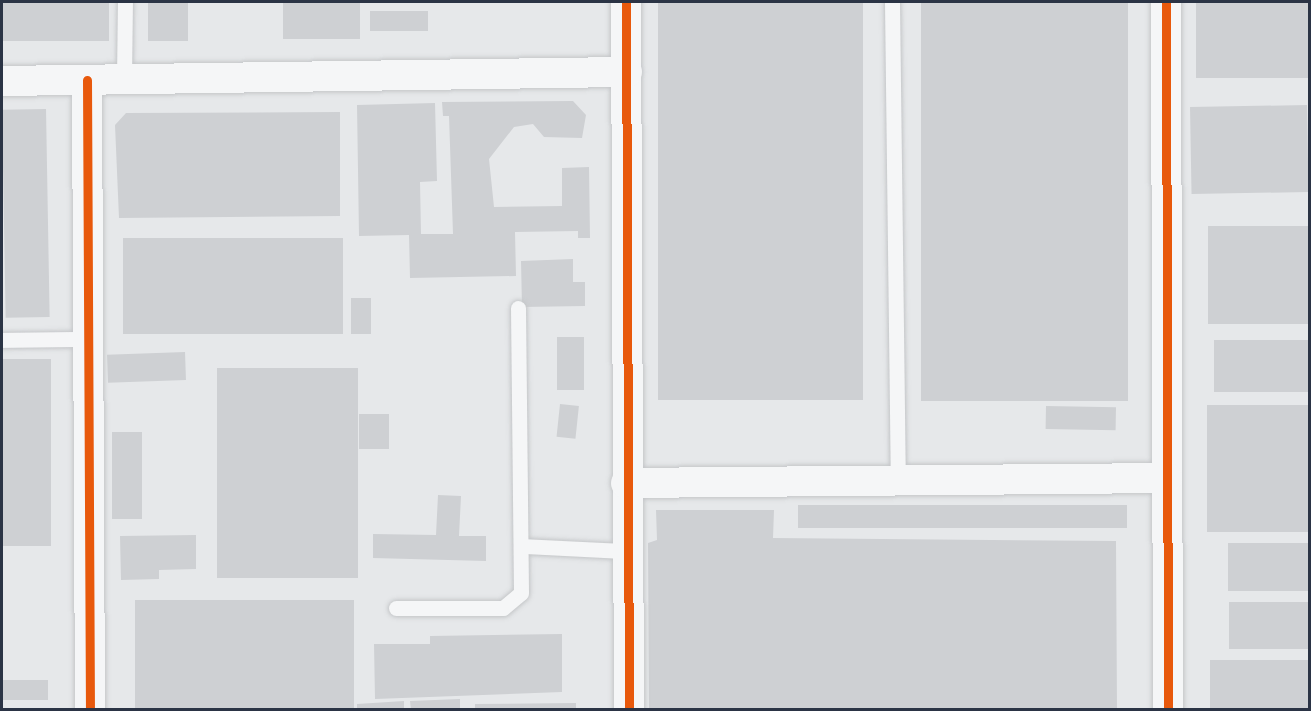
<!DOCTYPE html>
<style>
body{margin:0}
#map{position:relative;width:1311px;height:711px;overflow:hidden;background:#e6e8ea;font-family:"Varela Round",sans-serif}
div>[style]{position:absolute}
[style*='--x']{left:calc(var(--x)*1px);top:calc(var(--y)*1px);width:calc(var(--w)*1px);rotate:calc(var(--a)*1deg)}
.building>*{inset:0;background:#ced0d3;transform-origin:0 0}
.roads{filter:drop-shadow(0 0 2px #c4c6c8) drop-shadow(0 0 2px #c4c6c8)}
.service>*{height:15px;margin:-7.5px;padding:0 7.5px;transform-origin:7.5px;border-radius:7.5px;background:#f5f6f7}
.minor>*{height:30px;margin:-15px;padding:0 15px;transform-origin:15px;border-radius:15px;background:#f5f6f7}
.cycleway>*{height:9px;margin:-4.5px;padding:0 4.5px;transform-origin:4.5px;border-radius:4.5px;background:#e8590c}
span{translate:-50% -50%;white-space:nowrap;text-align:center;line-height:1.15;-webkit-text-stroke:5px #f4f6f9;paint-order:stroke}
.frame{position:absolute;inset:0;border:3px solid #2b3445;pointer-events:none}
</style>
<div id="map">
<div class="building">
<i style="left:2px;top:2px;width:107px;height:39px"></i>
<i style="left:148px;top:2px;width:40px;height:39px"></i>
<i style="left:283px;top:2px;width:77px;height:37px"></i>
<i style="left:658px;top:2px;width:205px;height:398px"></i>
<i style="left:921px;top:2px;width:207px;height:399px"></i>
<i style="left:1196px;top:2px;width:114px;height:76px"></i>
<i style="left:428px;top:11px;width:20px;height:58px;rotate:90deg"></i>
<i style="clip-path:polygon(573px 101px,586px 115px,582px 138px,544px 137px,533px 124px,514px 127px,489px 159px,494px 207px,562px 206px,562px 168px,589px 167px,590px 238px,578px 238px,578px 231px,515px 232px,516px 276px,410px 278px,409px 235px,359px 236px,357px 105px,435px 103px,437px 181px,420px 182px,421px 234px,453px 234px,449px 116px,443px 116px,442px 102px)"></i>
<i style="left:1307px;top:105px;width:87px;height:117px;rotate:89deg"></i>
<i style="left:46px;top:109px;width:208px;height:44px;rotate:89deg"></i>
<i style="clip-path:polygon(340px 112px,340px 216px,119px 218px,115px 125px,126px 113px)"></i>
<i style="left:1310px;top:226px;width:98px;height:102px;rotate:90deg"></i>
<i style="left:343px;top:238px;width:96px;height:220px;rotate:90deg"></i>
<i style="clip-path:polygon(573px 259px,573px 282px,585px 282px,585px 306px,522px 307px,521px 261px)"></i>
<i style="left:351px;top:298px;width:20px;height:36px"></i>
<i style="left:584px;top:337px;width:53px;height:27px;rotate:90deg"></i>
<i style="left:1310px;top:340px;width:52px;height:96px;rotate:90deg"></i>
<i style="left:185px;top:352px;width:28px;height:78px;rotate:88deg"></i>
<i style="left:2px;top:359px;width:49px;height:187px"></i>
<i style="left:358px;top:368px;width:210px;height:141px;rotate:90deg"></i>
<i style="left:560px;top:404px;width:19px;height:33px;rotate:6deg"></i>
<i style="left:1310px;top:405px;width:127px;height:103px;rotate:90deg"></i>
<i style="left:1046px;top:406px;width:70px;height:23px;rotate:1deg"></i>
<i style="left:359px;top:414px;width:30px;height:35px"></i>
<i style="left:112px;top:432px;width:30px;height:87px"></i>
<i style="clip-path:polygon(438px 495px,461px 496px,459px 536px,486px 536px,486px 561px,373px 558px,373px 534px,436px 535px)"></i>
<i style="left:798px;top:505px;width:329px;height:23px"></i>
<i style="clip-path:polygon(656px 510px,774px 510px,773px 538px,1116px 541px,1117px 710px,649px 710px,648px 543px,657px 540px)"></i>
<i style="clip-path:polygon(196px 535px,196px 569px,159px 570px,159px 579px,121px 580px,120px 536px)"></i>
<i style="left:1310px;top:543px;width:48px;height:82px;rotate:90deg"></i>
<i style="left:135px;top:600px;width:219px;height:110px"></i>
<i style="left:1310px;top:602px;width:47px;height:81px;rotate:90deg"></i>
<i style="clip-path:polygon(562px 634px,562px 692px,375px 699px,374px 644px,430px 644px,430px 636px)"></i>
<i style="left:1310px;top:660px;width:50px;height:100px;rotate:90deg"></i>
<i style="left:2px;top:680px;width:46px;height:20px"></i>
<i style="clip-path:polygon(460px 699px,460px 710px,411px 710px,410px 701px)"></i>
<i style="clip-path:polygon(404px 701px,404px 710px,357px 710px,357px 704px)"></i>
<i style="clip-path:polygon(576px 703px,576px 710px,475px 710px,475px 704px)"></i>
</div>
<div class="roads">
<div class="service">
<i style="--x:892;--y:2;--w:479;--a:89.3"></i>
<i style="--x:124;--y:79;--w:77;--a:-89.3"></i>
<i style="--x:2;--y:340;--w:86;--a:-0.7"></i>
<i style="--x:523;--y:546;--w:103;--a:2.8"></i>
<i style="--x:396;--y:608;--w:107;--a:0"></i>
<i style="--x:503;--y:608;--w:23;--a:-40"></i>
<i style="--x:521;--y:593;--w:285;--a:-90.6"></i>
</div>
<div class="minor">
<i style="--x:626;--y:2;--w:708;--a:89.76"></i>
<i style="--x:1166;--y:2;--w:708;--a:89.84"></i>
<i style="--x:87;--y:80;--w:630;--a:89.73"></i>
<i style="--x:2;--y:81;--w:625;--a:-0.83"></i>
<i style="--x:626;--y:483;--w:541;--a:-0.53"></i>
</div>
</div>
<div class="cycleway">
<i style="--x:626;--y:2;--w:708;--a:89.76"></i>
<i style="--x:1166;--y:2;--w:708;--a:89.84"></i>
<i style="--x:87;--y:80;--w:630;--a:89.73"></i>
</div>
<div class="frame"></div>
</div>
